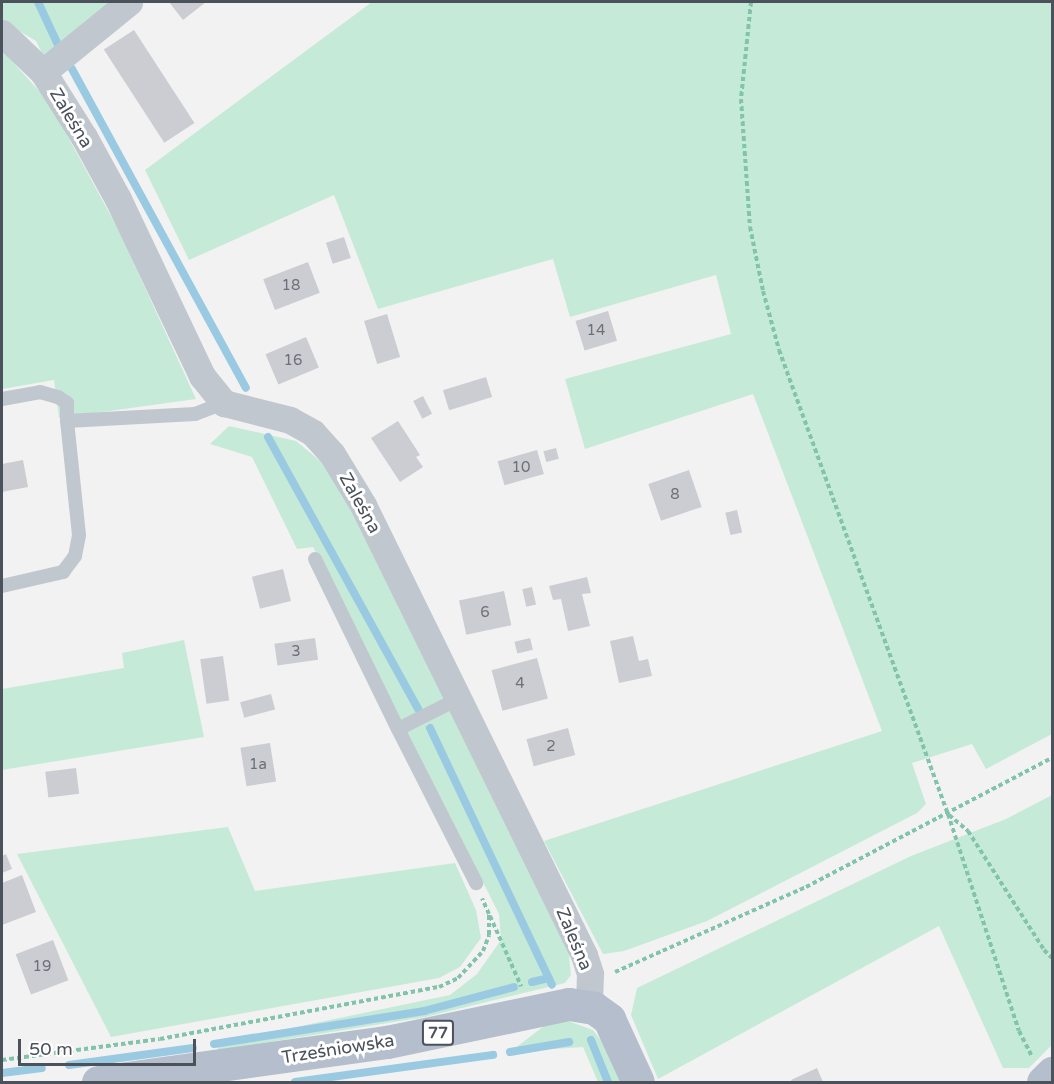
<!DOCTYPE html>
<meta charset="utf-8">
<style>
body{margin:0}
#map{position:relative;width:1054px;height:1084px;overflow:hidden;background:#f3f2f2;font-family:"Varela Round",sans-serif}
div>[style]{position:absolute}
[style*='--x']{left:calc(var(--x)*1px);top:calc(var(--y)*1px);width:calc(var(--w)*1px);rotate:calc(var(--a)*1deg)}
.green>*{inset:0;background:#c6ead8}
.stream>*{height:8px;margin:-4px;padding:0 4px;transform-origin:4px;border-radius:4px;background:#99cae2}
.building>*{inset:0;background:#cccdd3;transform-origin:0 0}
.path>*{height:4px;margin-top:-2px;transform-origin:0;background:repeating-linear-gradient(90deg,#82c4ab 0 4.5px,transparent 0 7.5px)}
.service>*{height:14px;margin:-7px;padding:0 7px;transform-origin:7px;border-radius:7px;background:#c1c7ce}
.minor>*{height:27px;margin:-13.5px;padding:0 13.5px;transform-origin:13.5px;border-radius:13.5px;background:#c1c7ce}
.primary>*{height:33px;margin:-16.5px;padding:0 16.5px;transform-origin:16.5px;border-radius:16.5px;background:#b5becc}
span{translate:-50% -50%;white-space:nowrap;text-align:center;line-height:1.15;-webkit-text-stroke:6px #fff;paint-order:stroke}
.number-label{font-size:15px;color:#6b717a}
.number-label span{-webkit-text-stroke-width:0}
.shield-label span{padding:2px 4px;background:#fff;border:2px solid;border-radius:4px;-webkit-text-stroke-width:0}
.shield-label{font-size:16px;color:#4b525c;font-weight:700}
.street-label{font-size:18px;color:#4b525c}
.frame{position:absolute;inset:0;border:3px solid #4b525c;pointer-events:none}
.scale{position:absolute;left:18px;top:1039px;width:178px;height:27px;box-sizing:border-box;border:3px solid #4b525c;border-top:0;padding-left:8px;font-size:18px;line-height:21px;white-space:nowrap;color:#4b525c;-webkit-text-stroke:4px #fff;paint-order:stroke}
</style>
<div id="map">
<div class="green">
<i style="clip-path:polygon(2px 2px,119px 2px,43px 55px,36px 41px,2px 21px)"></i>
<i style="clip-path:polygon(372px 2px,1052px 2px,1052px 734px,986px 769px,972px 744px,912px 763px,926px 804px,917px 813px,707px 921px,624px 951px,603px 954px,544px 841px,882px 731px,753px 394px,585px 449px,565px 379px,731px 334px,716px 275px,570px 317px,553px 259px,378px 309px,334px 195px,189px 260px,145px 170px)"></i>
<i style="clip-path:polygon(2px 50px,49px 102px,119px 231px,196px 399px,59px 418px,54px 380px,2px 389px)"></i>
<i style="clip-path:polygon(229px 426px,296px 441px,325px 465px,351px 507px,568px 946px,571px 975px,565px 983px,425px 1017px,219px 1050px,214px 1044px,450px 995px,477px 974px,501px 940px,499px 914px,313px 547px,297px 549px,252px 457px,210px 444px)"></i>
<i style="clip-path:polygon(184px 640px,204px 737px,2px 770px,2px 689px,124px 668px,122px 653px)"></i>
<i style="clip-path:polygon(1052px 795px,1052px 1045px,1029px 1068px,1003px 1068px,939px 926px,658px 1079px,631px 1015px,637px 988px,911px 856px,1006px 819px)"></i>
<i style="clip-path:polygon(228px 827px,255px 891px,455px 863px,476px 910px,481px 938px,460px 967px,439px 978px,111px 1037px,17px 854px)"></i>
<i style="clip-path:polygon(568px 1021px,593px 1030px,610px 1052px,621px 1082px,598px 1082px,583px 1047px,510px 1052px,544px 1026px)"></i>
</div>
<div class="stream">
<i style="--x:38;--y:2;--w:50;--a:65"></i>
<i style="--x:72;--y:69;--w:363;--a:61.4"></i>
<i style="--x:268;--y:437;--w:311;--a:61.1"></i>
<i style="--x:430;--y:728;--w:284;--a:64.6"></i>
<i style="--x:532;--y:982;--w:17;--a:-13"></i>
<i style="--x:591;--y:1040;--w:45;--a:68"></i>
<i style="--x:214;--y:1044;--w:213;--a:-8.9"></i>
<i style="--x:424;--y:1011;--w:93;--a:-14.9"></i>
<i style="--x:510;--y:1052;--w:60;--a:-9.6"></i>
<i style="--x:69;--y:1065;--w:125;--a:-7.8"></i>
<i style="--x:2;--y:1073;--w:40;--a:-7.1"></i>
<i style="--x:295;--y:1082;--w:200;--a:-7.8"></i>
</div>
<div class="building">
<i style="clip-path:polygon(169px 2px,206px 2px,183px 20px)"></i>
<i style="left:134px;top:30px;width:111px;height:36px;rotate:57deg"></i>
<i style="left:344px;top:237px;width:22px;height:19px;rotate:72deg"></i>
<i style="left:308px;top:262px;width:33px;height:48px;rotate:69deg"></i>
<i style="left:608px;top:311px;width:31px;height:34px;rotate:73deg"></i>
<i style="left:387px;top:314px;width:45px;height:24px;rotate:73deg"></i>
<i style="left:306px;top:337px;width:33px;height:44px;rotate:67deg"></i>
<i style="left:486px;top:377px;width:21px;height:45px;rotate:73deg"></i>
<i style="left:423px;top:396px;width:20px;height:11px;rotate:63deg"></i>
<i style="clip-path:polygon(398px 421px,420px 455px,416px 457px,423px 467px,400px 482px,371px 438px)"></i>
<i style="left:556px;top:448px;width:11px;height:13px;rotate:75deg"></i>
<i style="left:537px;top:450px;width:25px;height:41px;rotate:74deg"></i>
<i style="clip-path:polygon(23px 460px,28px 487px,2px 492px,2px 464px)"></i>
<i style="left:689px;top:470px;width:39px;height:43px;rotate:71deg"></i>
<i style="left:737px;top:510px;width:23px;height:12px;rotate:77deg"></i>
<i style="left:283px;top:569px;width:33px;height:32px;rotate:76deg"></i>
<i style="clip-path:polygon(587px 577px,591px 593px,582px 594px,590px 626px,568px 631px,561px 599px,553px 600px,549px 586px)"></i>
<i style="left:532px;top:587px;width:18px;height:10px;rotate:77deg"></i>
<i style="left:504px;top:591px;width:35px;height:46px;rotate:78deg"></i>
<i style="clip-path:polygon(633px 636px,639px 661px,648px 659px,652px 676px,619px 683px,610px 641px)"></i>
<i style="left:315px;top:638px;width:22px;height:41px;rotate:82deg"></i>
<i style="left:530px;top:638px;width:12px;height:16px;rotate:76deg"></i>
<i style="left:223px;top:656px;width:45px;height:23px;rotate:82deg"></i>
<i style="left:537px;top:658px;width:42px;height:47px;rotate:75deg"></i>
<i style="left:271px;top:694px;width:16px;height:32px;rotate:75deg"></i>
<i style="left:568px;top:728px;width:28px;height:43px;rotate:75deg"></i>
<i style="left:270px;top:743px;width:39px;height:30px;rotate:81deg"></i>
<i style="left:76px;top:768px;width:26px;height:31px;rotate:83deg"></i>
<i style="clip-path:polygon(6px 854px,12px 869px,2px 873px,2px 856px)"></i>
<i style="clip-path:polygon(22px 875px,36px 912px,2px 925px,2px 883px)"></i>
<i style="left:53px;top:940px;width:43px;height:40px;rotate:69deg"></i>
<i style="clip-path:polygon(817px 1068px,823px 1082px,792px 1082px,791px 1080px)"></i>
</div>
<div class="path">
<i style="--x:751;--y:2;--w:98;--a:95.9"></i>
<i style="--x:741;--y:99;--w:128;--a:86"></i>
<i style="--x:750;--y:227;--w:65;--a:78.5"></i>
<i style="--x:763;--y:291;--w:61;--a:74.8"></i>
<i style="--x:779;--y:350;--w:494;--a:70"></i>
<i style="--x:948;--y:814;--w:228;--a:71.9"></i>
<i style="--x:1019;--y:1031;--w:28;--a:63"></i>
<i style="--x:949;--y:815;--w:25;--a:40"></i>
<i style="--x:968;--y:831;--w:141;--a:57.4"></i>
<i style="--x:1044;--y:950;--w:11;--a:45"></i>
<i style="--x:490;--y:916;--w:77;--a:66.1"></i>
<i style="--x:615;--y:972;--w:209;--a:-24"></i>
<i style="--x:806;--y:887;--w:278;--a:-27.7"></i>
<i style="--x:2;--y:1060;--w:159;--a:-7.6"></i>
<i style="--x:160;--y:1039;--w:284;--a:-10.6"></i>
<i style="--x:439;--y:987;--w:21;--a:-25"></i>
<i style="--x:458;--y:978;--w:37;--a:-47"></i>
<i style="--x:483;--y:951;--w:17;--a:-69"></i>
<i style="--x:489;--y:935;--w:21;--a:-90"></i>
<i style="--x:489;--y:914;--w:17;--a:-114"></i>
</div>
<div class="service">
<i style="--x:2;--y:399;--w:39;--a:-10"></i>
<i style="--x:40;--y:392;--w:19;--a:16"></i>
<i style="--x:58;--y:397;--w:11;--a:34"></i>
<i style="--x:67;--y:403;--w:18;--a:90"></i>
<i style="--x:315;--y:559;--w:189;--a:64"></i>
<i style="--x:2;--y:586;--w:63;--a:-12.9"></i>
<i style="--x:63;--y:572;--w:20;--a:-53"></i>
<i style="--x:75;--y:556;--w:21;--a:-79"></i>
<i style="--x:79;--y:535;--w:115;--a:-96"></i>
<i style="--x:67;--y:421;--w:128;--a:-3.1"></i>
<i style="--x:195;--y:414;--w:31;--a:-21"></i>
<i style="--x:460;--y:698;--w:69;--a:153.4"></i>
<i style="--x:398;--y:729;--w:173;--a:63.1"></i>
</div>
<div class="minor">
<i style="--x:2;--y:33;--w:57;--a:43.6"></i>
<i style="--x:43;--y:72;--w:77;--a:57.8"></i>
<i style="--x:84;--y:137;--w:71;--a:61.3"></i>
<i style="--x:118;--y:199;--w:196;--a:64.6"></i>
<i style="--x:202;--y:376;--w:35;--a:51"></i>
<i style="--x:224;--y:403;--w:68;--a:14.4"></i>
<i style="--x:290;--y:420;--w:26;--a:29"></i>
<i style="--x:313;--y:433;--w:28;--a:48"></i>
<i style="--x:332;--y:454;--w:60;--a:58.7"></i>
<i style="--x:363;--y:505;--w:501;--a:63.84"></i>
<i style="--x:584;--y:955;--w:20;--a:72"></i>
<i style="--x:590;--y:974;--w:32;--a:92"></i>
<i style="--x:43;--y:72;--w:111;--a:-39.1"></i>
</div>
<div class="primary">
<i style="--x:98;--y:1082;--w:292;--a:-7.9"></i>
<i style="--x:387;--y:1042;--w:186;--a:-11.8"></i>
<i style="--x:569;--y:1004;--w:25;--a:9"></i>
<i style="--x:594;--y:1008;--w:19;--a:36"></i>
<i style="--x:609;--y:1019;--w:69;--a:65.3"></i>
<i style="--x:1043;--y:1082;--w:13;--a:-45"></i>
</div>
<div class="number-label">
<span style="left:291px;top:286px">18</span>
<span style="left:596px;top:331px">14</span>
<span style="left:293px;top:361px">16</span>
<span style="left:521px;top:468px">10</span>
<span style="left:675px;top:495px">8</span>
<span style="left:485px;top:613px">6</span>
<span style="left:296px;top:652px">3</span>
<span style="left:520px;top:684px">4</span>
<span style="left:551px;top:747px">2</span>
<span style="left:258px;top:765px">1a</span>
<span style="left:42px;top:967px">19</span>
</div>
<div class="shield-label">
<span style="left:438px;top:1033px">77</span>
</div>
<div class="street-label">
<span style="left:71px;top:118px;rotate:59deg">Zaleśna</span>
<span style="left:360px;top:503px;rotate:61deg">Zaleśna</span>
<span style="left:574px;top:939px;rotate:67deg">Zaleśna</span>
<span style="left:338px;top:1049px;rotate:-9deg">Trześniowska</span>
</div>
<div class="frame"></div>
<div class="scale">50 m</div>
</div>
